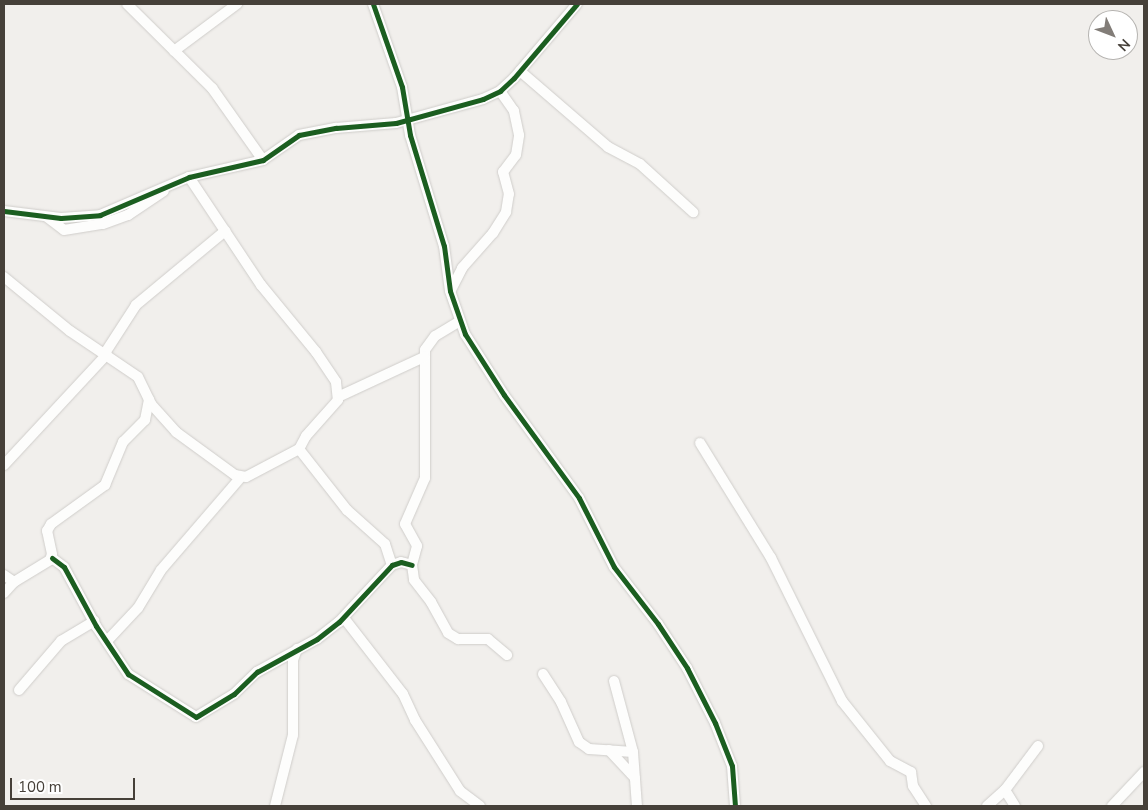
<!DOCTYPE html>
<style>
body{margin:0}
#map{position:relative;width:1148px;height:810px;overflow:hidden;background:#f1efec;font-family:"Nunito Sans",sans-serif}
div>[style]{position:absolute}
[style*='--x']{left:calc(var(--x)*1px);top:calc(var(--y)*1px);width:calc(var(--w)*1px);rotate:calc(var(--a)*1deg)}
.roads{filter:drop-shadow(0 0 1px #cfcdca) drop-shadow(0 0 1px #cfcdca)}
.minor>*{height:10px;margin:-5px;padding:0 5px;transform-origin:5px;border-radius:5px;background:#fdfdfc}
.cycleway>*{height:5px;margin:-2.5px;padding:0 2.5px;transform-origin:2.5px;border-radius:2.5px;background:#1b5e20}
span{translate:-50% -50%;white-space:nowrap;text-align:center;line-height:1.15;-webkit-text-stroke:4px #fff;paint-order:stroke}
.frame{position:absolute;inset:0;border:5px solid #464039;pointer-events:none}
.north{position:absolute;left:1088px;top:10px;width:50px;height:50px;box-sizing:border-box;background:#fff;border:1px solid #b5b3b0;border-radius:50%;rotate:133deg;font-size:14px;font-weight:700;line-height:20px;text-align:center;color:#464039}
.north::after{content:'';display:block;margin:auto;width:18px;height:22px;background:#827d78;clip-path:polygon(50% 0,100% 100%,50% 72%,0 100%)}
.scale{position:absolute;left:10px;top:778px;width:125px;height:22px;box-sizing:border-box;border:2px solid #464039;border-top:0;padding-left:6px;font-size:15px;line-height:18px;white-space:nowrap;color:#464039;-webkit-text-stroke:4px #fff;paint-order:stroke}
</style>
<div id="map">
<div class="roads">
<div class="minor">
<i style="--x:127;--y:4;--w:120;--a:44.7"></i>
<i style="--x:212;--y:88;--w:88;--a:54.7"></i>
<i style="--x:373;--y:4;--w:88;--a:70.7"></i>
<i style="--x:402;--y:87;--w:49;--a:80.5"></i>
<i style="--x:410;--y:135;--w:116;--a:73"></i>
<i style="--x:444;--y:246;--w:45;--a:82.4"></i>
<i style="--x:450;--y:291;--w:46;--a:70.8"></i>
<i style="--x:465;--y:334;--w:72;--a:57.4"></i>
<i style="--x:504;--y:395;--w:127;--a:53.9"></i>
<i style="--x:579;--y:498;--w:77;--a:63.1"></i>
<i style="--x:614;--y:567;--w:72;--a:52.3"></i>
<i style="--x:658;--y:624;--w:53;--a:56.6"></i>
<i style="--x:687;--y:668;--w:62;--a:63"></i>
<i style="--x:715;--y:723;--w:46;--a:68.4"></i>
<i style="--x:732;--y:766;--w:40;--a:85.7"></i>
<i style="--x:174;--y:51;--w:79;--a:-36.7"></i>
<i style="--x:520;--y:71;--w:116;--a:40.8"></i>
<i style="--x:608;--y:147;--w:36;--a:28"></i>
<i style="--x:640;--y:164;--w:72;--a:42.2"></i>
<i style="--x:189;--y:177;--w:130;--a:56.3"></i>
<i style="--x:261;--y:285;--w:87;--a:50.6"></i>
<i style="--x:316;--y:352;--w:36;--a:56"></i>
<i style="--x:336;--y:382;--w:18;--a:84"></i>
<i style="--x:338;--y:400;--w:48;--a:131.6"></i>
<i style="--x:306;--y:436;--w:15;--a:118"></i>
<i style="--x:299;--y:449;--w:78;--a:51.8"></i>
<i style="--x:347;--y:510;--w:51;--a:41.8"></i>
<i style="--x:385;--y:544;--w:22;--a:72"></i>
<i style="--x:4;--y:211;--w:57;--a:7"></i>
<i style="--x:61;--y:218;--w:39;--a:-4"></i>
<i style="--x:100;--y:215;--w:97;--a:-23.1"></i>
<i style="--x:189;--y:177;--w:76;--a:-12.9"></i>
<i style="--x:263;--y:160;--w:44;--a:-34.8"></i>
<i style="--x:299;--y:135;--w:38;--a:-11"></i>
<i style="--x:336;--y:128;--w:60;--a:-4.8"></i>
<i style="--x:396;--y:123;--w:90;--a:-15.4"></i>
<i style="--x:483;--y:99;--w:19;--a:-25"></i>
<i style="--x:500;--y:91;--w:19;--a:-43"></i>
<i style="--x:514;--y:78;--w:97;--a:-49.6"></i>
<i style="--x:47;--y:217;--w:21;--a:37"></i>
<i style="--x:64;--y:230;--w:39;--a:-9"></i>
<i style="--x:103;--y:224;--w:27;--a:-20"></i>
<i style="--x:128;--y:215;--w:43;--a:-33.7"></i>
<i style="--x:4;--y:277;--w:85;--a:39.3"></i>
<i style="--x:70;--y:331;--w:82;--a:34.1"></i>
<i style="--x:138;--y:377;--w:30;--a:64"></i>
<i style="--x:151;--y:404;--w:38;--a:48"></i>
<i style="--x:176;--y:432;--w:73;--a:36.1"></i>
<i style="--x:235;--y:475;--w:11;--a:10"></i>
<i style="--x:246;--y:477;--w:60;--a:-27.8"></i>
<i style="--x:451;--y:290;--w:25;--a:-63"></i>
<i style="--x:462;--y:268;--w:47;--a:-48.5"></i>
<i style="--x:493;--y:233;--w:25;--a:-58"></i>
<i style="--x:506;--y:212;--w:18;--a:-81"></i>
<i style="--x:509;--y:194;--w:23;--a:-105"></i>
<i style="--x:503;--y:172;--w:21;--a:-53"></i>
<i style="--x:516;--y:155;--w:20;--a:-81"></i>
<i style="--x:519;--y:135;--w:25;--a:-102"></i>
<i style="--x:514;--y:111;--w:24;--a:-125"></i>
<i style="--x:460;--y:321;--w:29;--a:149"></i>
<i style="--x:435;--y:336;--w:17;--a:126"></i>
<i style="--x:425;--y:350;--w:128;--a:90"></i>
<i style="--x:425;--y:478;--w:50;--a:113.5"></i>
<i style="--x:405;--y:524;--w:25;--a:61"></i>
<i style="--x:417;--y:546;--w:20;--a:105"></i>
<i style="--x:412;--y:565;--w:15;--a:82"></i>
<i style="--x:414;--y:580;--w:28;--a:52"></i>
<i style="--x:431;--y:602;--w:35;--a:61"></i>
<i style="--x:448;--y:633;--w:12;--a:31"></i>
<i style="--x:458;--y:639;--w:30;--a:0"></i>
<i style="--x:488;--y:639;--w:25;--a:40"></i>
<i style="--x:105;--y:353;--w:57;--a:-57.1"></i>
<i style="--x:136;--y:305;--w:116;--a:-39.7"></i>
<i style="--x:340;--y:396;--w:93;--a:-24.9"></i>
<i style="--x:700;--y:443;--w:135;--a:58.3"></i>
<i style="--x:771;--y:558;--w:160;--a:63.6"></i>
<i style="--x:842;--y:701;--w:77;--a:51.3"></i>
<i style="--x:890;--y:761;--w:24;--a:28"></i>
<i style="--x:911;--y:772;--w:14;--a:82"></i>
<i style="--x:913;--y:786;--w:24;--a:57"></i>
<i style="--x:4;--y:465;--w:151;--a:-47.1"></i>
<i style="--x:52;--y:558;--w:15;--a:37"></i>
<i style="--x:64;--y:567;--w:67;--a:61.5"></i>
<i style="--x:96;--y:626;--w:58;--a:56.3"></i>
<i style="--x:128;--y:674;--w:80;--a:32.3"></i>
<i style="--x:196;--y:717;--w:44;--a:-31.2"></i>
<i style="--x:234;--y:694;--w:32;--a:-44"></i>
<i style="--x:257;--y:672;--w:68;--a:-28.8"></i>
<i style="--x:317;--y:639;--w:28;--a:-38"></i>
<i style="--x:339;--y:622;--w:78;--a:-47.1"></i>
<i style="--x:392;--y:565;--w:9;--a:-18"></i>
<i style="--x:401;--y:562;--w:11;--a:15"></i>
<i style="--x:4;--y:575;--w:12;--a:35"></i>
<i style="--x:4;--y:593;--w:15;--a:-48"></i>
<i style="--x:14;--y:582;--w:42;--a:-31.4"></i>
<i style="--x:50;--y:560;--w:6;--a:-72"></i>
<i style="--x:52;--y:554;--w:24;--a:-102"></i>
<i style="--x:47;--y:531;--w:8;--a:-60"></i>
<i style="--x:51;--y:524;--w:67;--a:-35.8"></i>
<i style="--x:105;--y:485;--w:47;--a:-67.3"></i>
<i style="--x:123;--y:442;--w:31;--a:-45"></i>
<i style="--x:145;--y:420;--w:21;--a:-79"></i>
<i style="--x:344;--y:618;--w:96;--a:52.2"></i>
<i style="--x:403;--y:694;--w:29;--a:65"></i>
<i style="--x:415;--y:720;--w:84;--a:57.6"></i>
<i style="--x:460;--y:791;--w:25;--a:37"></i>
<i style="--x:107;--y:641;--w:45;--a:-46.8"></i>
<i style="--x:138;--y:608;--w:44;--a:-58.8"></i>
<i style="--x:161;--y:570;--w:121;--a:-49.3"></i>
<i style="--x:543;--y:674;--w:33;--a:57"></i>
<i style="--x:561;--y:702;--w:44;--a:65.8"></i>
<i style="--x:579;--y:742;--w:12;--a:35"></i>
<i style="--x:589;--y:749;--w:44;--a:3.9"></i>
<i style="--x:614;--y:681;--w:73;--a:75"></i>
<i style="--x:633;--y:752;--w:54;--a:85.8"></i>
<i style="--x:19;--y:690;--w:65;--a:-49.4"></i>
<i style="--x:61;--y:641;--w:39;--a:-31"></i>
<i style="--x:609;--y:750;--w:38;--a:47"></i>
<i style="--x:1005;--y:790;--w:19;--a:58"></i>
<i style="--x:275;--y:806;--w:73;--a:-75.8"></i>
<i style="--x:293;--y:735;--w:75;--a:-90"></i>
<i style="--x:293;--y:660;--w:12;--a:-70"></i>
<i style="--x:987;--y:806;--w:24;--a:-42"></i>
<i style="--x:1005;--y:790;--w:55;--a:-53.1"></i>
<i style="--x:1112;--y:806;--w:47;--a:-46.7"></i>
</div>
</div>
<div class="cycleway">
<i style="--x:373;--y:4;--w:88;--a:70.7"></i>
<i style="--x:402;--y:87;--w:49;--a:80.5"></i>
<i style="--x:410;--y:135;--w:116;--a:73"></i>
<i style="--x:444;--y:246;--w:45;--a:82.4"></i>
<i style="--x:450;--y:291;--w:46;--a:70.8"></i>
<i style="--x:465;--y:334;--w:72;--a:57.4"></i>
<i style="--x:504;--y:395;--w:127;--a:53.9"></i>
<i style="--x:579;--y:498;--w:77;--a:63.1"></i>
<i style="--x:614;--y:567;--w:72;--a:52.3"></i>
<i style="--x:658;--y:624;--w:53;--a:56.6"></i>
<i style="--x:687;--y:668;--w:62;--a:63"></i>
<i style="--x:715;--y:723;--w:46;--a:68.4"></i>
<i style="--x:732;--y:766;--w:40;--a:85.7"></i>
<i style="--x:4;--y:211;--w:57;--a:7"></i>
<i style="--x:61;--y:218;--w:39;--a:-4"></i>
<i style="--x:100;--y:215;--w:97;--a:-23.1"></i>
<i style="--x:189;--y:177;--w:76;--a:-12.9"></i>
<i style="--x:263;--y:160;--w:44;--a:-34.8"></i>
<i style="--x:299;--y:135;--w:38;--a:-11"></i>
<i style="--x:336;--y:128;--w:60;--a:-4.8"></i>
<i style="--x:396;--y:123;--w:90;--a:-15.4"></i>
<i style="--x:483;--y:99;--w:19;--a:-25"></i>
<i style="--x:500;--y:91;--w:19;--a:-43"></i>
<i style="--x:514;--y:78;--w:97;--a:-49.6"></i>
<i style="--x:52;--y:558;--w:15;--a:37"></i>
<i style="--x:64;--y:567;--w:67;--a:61.5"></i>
<i style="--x:96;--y:626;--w:58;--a:56.3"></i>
<i style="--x:128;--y:674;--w:80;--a:32.3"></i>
<i style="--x:196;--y:717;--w:44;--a:-31.2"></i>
<i style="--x:234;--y:694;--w:32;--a:-44"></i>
<i style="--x:257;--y:672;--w:68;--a:-28.8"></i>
<i style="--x:317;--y:639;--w:28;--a:-38"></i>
<i style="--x:339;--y:622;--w:78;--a:-47.1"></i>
<i style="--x:392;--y:565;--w:9;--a:-18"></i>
<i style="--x:401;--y:562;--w:11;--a:15"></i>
</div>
<div class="frame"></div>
<div class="north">N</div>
<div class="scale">100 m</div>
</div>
